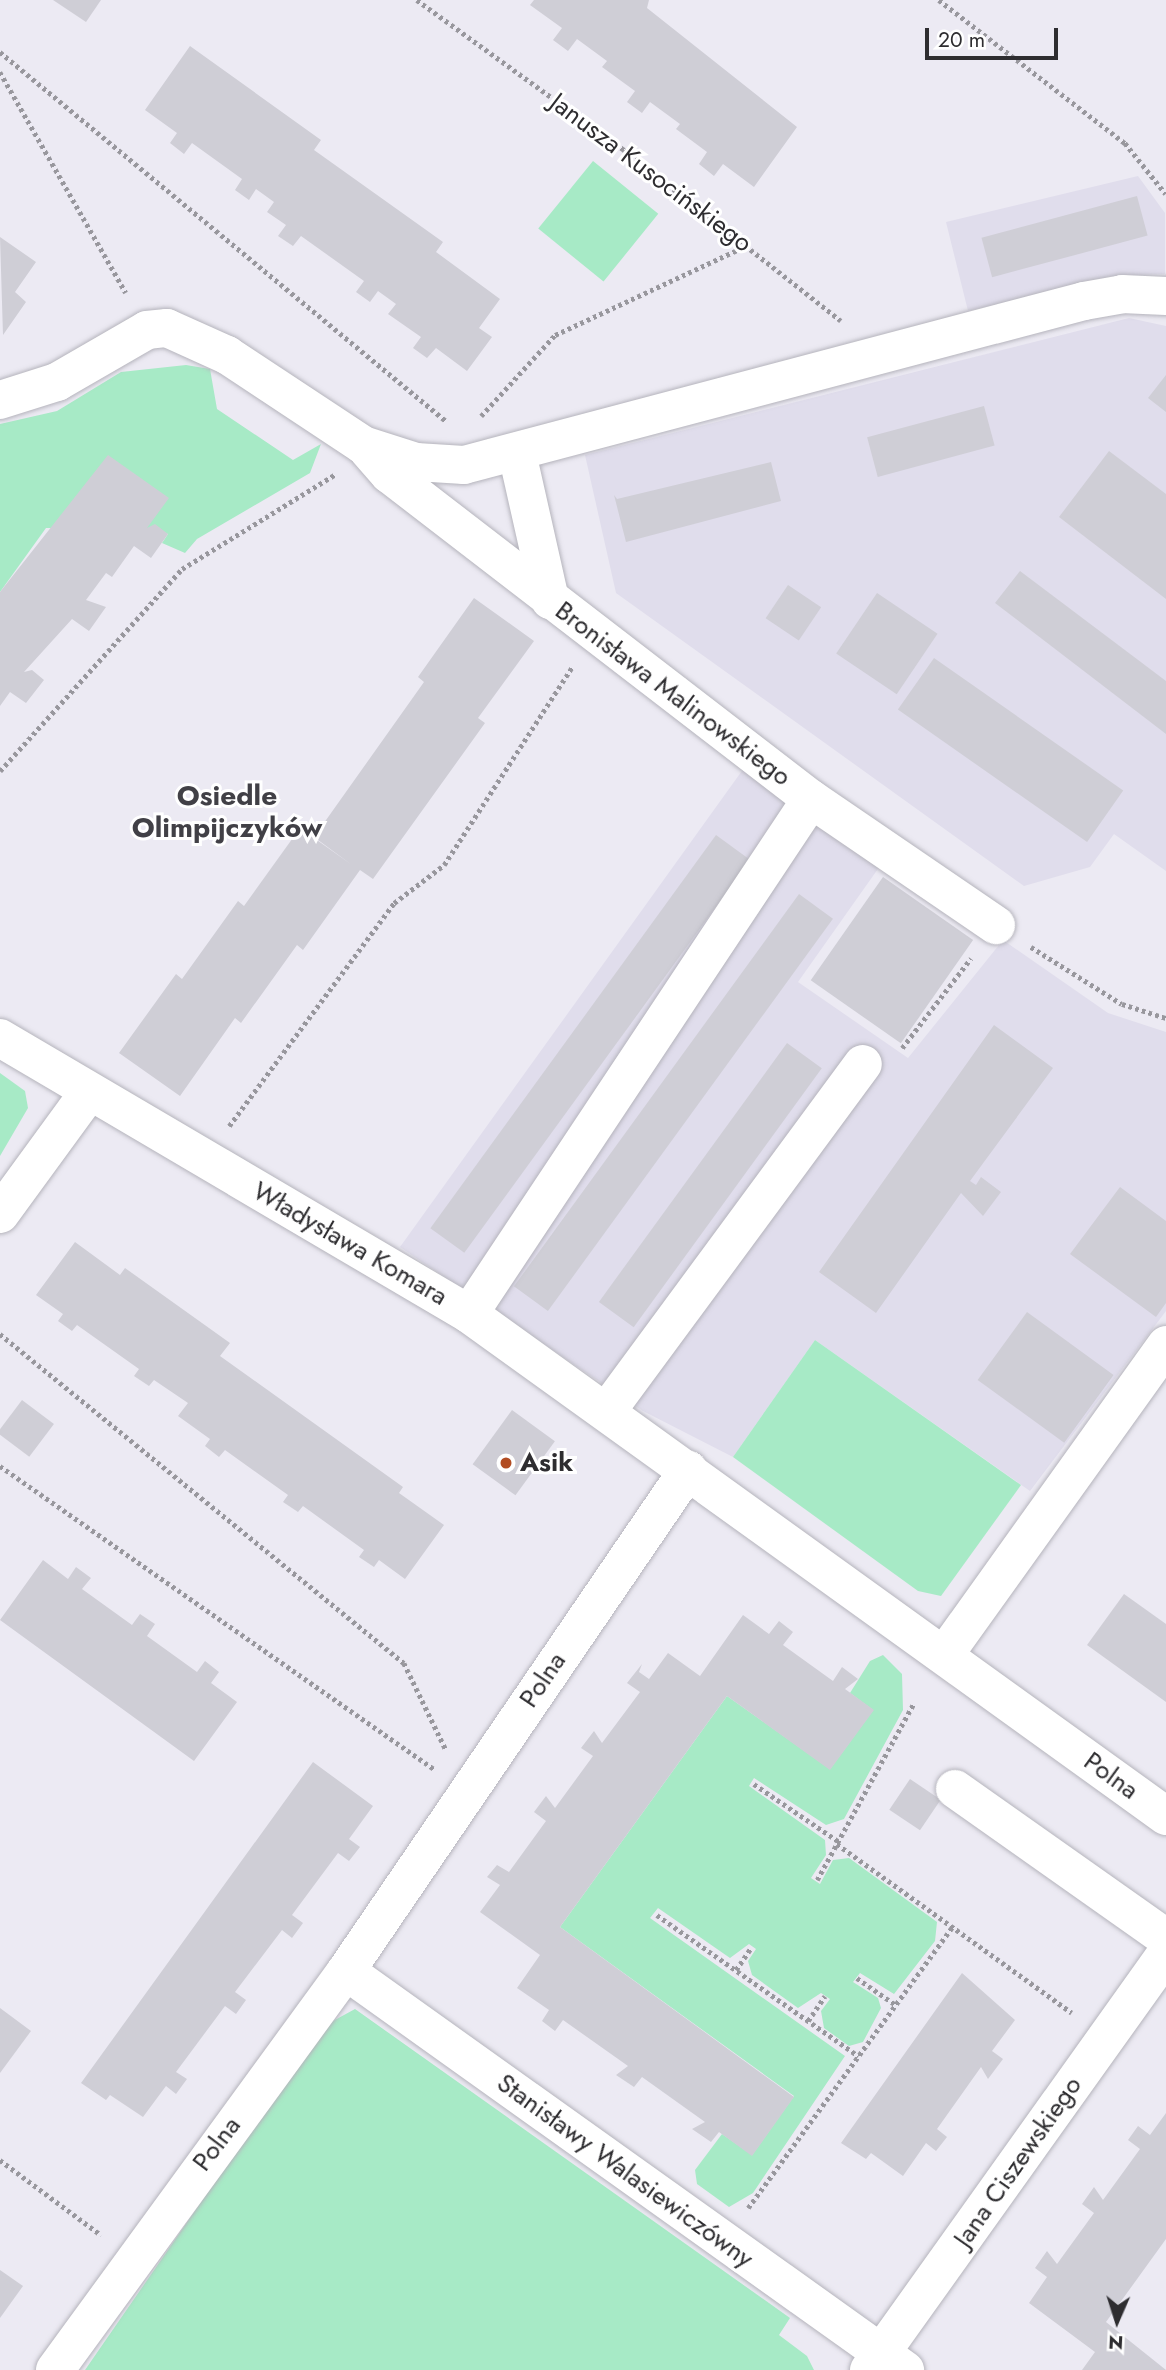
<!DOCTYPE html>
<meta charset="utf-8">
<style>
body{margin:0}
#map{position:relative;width:1166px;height:2370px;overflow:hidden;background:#eceaf3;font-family:Jost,sans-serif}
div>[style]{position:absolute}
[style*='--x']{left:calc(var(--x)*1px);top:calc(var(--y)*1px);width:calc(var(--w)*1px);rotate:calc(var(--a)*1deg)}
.built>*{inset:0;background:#e0ddec}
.green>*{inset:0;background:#a7eac6;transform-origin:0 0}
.building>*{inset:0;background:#cfced6;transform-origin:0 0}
.path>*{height:4.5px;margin-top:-2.25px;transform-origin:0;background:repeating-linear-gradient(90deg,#98979d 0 3.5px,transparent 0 7px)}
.roads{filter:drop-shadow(0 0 2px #b5b4bc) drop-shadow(0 0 2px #b5b4bc)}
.minor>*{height:38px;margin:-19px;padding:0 19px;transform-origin:19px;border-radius:19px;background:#fff}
.dots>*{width:19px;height:19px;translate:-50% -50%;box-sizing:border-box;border:4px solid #fff;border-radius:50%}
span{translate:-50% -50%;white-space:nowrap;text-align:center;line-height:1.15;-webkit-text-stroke:6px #fff;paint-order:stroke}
.street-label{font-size:26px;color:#2e2d30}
.poi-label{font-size:26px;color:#2e2d30;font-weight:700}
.left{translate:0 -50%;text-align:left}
.neighbourhood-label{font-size:28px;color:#414046;font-weight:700}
.north{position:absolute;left:1082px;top:2286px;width:70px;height:70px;-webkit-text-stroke:5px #fff;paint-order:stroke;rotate:183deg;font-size:19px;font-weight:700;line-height:28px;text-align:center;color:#2e2d30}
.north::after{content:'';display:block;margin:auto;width:24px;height:32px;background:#2e2d30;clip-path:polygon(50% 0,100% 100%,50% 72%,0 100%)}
.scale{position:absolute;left:925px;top:28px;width:133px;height:32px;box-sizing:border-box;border:4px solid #2e2d30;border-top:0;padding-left:9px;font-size:21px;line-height:24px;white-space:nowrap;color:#2e2d30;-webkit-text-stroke:5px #fff;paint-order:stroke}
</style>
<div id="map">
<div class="built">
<i style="clip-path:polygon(1138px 176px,1165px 213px,1165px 274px,1111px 276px,968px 311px,946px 222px)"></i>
<i style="clip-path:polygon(1129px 318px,1166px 326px,1166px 871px,1114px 834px,1090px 867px,1024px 886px,616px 593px,585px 455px)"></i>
<i style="clip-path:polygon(744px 768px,880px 866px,798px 982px,908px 1058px,1003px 940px,1108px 1013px,1166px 1032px,1166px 1311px,1030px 1491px,815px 1340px,733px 1457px,643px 1411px,400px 1247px)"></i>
</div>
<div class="green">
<i style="left:593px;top:161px;width:84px;height:87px;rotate:39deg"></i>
<i style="clip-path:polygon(186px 365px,210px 369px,217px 409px,293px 460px,321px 444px,310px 473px,197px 539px,185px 553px,162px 543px,168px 534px,147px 528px,46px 528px,0 592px,0 424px,57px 411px,121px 372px)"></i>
<i style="clip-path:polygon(0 1073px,25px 1091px,28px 1108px,0 1156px)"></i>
<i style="clip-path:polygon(815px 1340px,1021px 1485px,941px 1596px,918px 1591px,733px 1457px)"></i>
<i style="clip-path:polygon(883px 1655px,902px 1674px,903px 1710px,844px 1819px,826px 1825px,754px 1778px,749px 1786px,825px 1840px,826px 1855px,811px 1878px,820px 1884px,833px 1860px,849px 1858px,937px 1922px,935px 1941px,894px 1994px,860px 1973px,853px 1982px,878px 1998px,881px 2008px,863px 2042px,849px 2046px,824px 2028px,821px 2011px,830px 1999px,821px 1993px,798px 2008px,752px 1975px,748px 1961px,756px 1949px,749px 1944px,730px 1958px,658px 1908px,650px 1918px,845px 2056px,753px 2193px,729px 2207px,697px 2184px,695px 2170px,722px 2134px,752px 2155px,794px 2096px,560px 1927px,727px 1696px,830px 1769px,873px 1710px,850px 1693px,870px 1661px)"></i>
<i style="clip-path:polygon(355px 2009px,790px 2318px,779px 2335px,807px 2356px,814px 2370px,85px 2370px,322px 2027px)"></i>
</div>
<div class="building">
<i style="clip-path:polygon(53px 0,101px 0,86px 22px)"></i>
<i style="clip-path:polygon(534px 0,649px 0,647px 8px,797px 127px,754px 187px,723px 164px,714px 176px,699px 164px,707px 152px,676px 129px,680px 124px,650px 102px,642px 113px,627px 102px,635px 91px,602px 67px,607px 61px,577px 39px,568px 51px,553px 40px,562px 28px,530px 5px)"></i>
<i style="clip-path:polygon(190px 46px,321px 140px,314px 150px,443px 242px,436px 252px,500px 299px,479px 328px,492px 337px,467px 371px,436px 348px,427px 358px,413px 348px,421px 337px,388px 314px,396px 304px,378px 291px,370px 302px,356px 292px,364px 281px,301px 236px,293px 246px,278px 236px,286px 225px,267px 212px,274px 202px,256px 189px,249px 200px,235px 190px,242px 179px,192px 143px,184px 154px,170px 143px,177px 133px,145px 110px)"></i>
<i style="left:1137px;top:196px;width:41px;height:161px;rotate:75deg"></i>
<i style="clip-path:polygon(0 237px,36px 262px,15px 292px,26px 302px,3px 335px)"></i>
<i style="clip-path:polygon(1166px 375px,1166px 412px,1148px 398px)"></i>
<i style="left:984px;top:406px;width:41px;height:121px;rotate:75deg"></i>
<i style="clip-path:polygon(1109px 451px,1166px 494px,1166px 599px,1059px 517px)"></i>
<i style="clip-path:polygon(108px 455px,169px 498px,147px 528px,155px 524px,168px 534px,151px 558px,134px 546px,112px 577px,106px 573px,86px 600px,106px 607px,89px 631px,72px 619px,24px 672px,32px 670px,44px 680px,26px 703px,10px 692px,0 706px,0 592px)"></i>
<i style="clip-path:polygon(771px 462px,781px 501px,626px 542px,614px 495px,617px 499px)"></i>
<i style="clip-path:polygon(1020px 571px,1166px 681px,1166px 734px,995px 603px)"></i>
<i style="left:788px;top:585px;width:40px;height:40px;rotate:34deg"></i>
<i style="left:877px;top:593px;width:73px;height:73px;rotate:34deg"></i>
<i style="clip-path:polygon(474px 598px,534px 641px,478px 718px,485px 723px,373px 879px,360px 870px,303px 950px,297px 945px,241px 1023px,235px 1018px,180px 1096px,119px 1053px,176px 974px,182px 979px,238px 901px,244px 906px,300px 828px,352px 865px,314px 837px,424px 682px,418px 677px)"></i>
<i style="left:934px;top:658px;width:231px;height:63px;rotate:35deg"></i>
<i style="left:716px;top:835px;width:42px;height:486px;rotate:36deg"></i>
<i style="left:883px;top:877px;width:110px;height:126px;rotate:35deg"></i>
<i style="left:799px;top:894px;width:42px;height:485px;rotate:36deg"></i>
<i style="clip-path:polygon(994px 1025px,1053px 1068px,970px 1181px,976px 1185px,981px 1177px,1001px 1192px,983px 1216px,961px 1193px,876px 1313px,819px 1272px)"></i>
<i style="left:787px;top:1043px;width:43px;height:320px;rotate:36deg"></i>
<i style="clip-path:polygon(1120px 1187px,1166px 1221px,1166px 1303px,1156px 1317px,1070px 1254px)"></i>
<i style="clip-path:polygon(75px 1242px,120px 1275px,125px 1268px,230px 1343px,220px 1356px,403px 1487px,399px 1493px,444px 1525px,405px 1579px,379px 1560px,374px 1567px,359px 1557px,364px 1550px,303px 1506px,298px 1512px,283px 1502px,288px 1495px,225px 1450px,219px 1457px,205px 1446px,210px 1439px,178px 1416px,188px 1403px,154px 1380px,149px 1386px,134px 1376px,139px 1369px,77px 1325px,72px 1331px,58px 1321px,63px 1314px,36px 1295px)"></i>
<i style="left:1027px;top:1312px;width:107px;height:84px;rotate:36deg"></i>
<i style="left:22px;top:1400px;width:40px;height:41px;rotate:37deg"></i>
<i style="left:512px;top:1410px;width:53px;height:67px;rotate:36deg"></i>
<i style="clip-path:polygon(43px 1560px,68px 1579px,76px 1567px,91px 1578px,82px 1589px,132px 1625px,140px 1614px,155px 1624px,147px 1636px,197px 1672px,205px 1661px,219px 1672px,211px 1683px,237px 1702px,194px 1761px,0 1620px)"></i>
<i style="clip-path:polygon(1124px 1594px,1166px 1624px,1166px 1702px,1087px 1645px)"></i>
<i style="clip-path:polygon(743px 1615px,769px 1634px,779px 1621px,793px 1632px,783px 1645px,833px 1681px,842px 1667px,858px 1679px,845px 1689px,874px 1710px,830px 1770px,727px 1696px,560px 1927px,794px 2097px,752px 2156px,719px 2132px,711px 2142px,692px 2129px,705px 2122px,642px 2077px,634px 2087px,616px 2075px,628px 2066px,563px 2020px,555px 2031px,542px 2021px,549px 2010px,517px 1988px,540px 1955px,480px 1912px,500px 1885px,487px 1877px,497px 1865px,509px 1872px,546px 1821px,534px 1812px,546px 1796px,555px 1808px,593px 1756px,581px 1748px,594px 1731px,602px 1743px,640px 1692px,627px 1683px,642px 1664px,639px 1672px,649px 1679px,668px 1653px,700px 1676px)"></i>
<i style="clip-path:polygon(313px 1762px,373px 1806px,349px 1839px,360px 1847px,349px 1861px,338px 1853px,292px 1915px,303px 1923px,292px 1938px,282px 1930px,235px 1992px,246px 2000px,236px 2014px,225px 2006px,176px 2072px,187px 2079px,176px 2094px,166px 2086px,143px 2117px,110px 2095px,106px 2100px,81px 2083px)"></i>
<i style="left:910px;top:1779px;width:37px;height:37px;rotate:34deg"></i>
<i style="clip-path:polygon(962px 1973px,1015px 2020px,992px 2051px,1003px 2059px,988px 2079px,981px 2067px,937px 2129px,947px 2137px,936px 2151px,926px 2143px,903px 2176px,871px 2153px,866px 2159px,841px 2143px)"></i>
<i style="clip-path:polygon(0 2008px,31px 2031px,0 2073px)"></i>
<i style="clip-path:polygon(1166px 2113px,1166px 2239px,1106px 2322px,1166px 2370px,1082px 2370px,1095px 2352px,1029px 2303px,1047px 2277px,1035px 2268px,1047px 2251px,1057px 2264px,1094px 2213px,1082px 2204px,1094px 2187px,1103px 2200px,1140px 2149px,1128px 2140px,1138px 2126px,1150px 2135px)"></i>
<i style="clip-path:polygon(0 2270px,23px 2286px,0 2318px)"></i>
</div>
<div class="path">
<i style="--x:417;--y:0;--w:256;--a:35.9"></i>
<i style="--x:624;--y:150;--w:276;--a:38.2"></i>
<i style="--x:939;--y:0;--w:235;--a:37.6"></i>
<i style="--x:1125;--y:143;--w:65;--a:51.2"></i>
<i style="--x:0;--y:52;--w:579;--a:39.6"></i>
<i style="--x:0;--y:72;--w:254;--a:60.3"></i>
<i style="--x:481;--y:416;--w:110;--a:-47.6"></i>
<i style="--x:555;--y:335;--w:213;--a:-25"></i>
<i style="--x:0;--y:771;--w:272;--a:-48"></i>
<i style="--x:182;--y:569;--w:179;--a:-31.7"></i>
<i style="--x:1031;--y:947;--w:107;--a:32.1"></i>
<i style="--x:1122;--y:1004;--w:46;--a:17.7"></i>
<i style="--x:902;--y:1048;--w:113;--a:-52.5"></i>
<i style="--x:229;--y:1126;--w:277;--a:-53.5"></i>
<i style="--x:394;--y:903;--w:63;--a:-37.2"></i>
<i style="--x:444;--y:865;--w:236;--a:-57.1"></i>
<i style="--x:0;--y:1334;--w:521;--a:39.16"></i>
<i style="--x:404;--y:1663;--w:97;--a:64.2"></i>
<i style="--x:0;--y:1466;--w:529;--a:34.92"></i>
<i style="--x:754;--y:1784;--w:102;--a:34.2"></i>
<i style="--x:837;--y:1844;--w:289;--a:35.7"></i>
<i style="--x:817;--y:1880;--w:202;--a:-61.3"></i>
<i style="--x:657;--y:1915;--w:246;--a:35"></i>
<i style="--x:736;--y:1970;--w:27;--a:-56"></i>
<i style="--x:857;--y:1978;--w:47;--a:34.7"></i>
<i style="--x:808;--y:2021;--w:30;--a:-56"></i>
<i style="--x:0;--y:2160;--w:126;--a:36.6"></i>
<i style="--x:748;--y:2208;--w:347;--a:-54"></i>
</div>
<div class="roads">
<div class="minor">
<i style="--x:0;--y:400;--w:60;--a:-17.5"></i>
<i style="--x:57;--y:382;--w:104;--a:-30"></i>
<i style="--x:147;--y:330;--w:20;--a:-6"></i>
<i style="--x:167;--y:328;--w:66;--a:24.2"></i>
<i style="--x:227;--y:355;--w:163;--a:33.5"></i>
<i style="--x:363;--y:445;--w:56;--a:17.8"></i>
<i style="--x:416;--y:462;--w:48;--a:3.6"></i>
<i style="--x:464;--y:465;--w:641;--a:-14.82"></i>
<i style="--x:1084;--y:301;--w:39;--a:-10"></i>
<i style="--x:1122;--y:294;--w:44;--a:2.6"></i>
<i style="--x:368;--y:450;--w:32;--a:49"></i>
<i style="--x:389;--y:474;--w:533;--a:37.6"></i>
<i style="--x:811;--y:799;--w:224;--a:34.3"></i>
<i style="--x:517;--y:453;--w:151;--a:77.3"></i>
<i style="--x:0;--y:1038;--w:544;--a:30.48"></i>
<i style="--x:469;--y:1314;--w:859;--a:35.76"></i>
<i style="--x:0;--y:1214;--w:151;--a:-53.9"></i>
<i style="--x:469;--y:1314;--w:618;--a:-56.41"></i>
<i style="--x:607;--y:1411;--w:431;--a:-53.6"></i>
<i style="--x:945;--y:1654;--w:380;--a:-54.4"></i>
<i style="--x:955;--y:1789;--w:258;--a:35.2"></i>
<i style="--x:346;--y:1971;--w:687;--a:35.52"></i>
<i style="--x:55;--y:2370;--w:494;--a:-53.9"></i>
<i style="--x:346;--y:1971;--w:607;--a:-55.68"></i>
<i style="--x:869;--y:2370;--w:511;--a:-54.48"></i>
</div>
</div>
<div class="dots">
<i style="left:506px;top:1463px;background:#b24c22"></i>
</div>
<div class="street-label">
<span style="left:651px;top:173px;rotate:37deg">Janusza Kusocińskiego</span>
<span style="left:673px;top:694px;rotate:37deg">Bronisława Malinowskiego</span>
<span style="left:350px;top:1244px;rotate:30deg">Władysława Komara</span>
<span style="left:543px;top:1680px;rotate:-56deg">Polna</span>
<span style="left:1111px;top:1776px;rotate:36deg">Polna</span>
<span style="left:217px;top:2144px;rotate:-53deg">Polna</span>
<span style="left:1018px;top:2162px;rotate:-55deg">Jana Ciszewskiego</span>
<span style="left:625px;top:2171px;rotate:36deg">Stanisławy Walasiewiczówny</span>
</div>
<div class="poi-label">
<span class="left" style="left:520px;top:1463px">Asik</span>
</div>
<div class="neighbourhood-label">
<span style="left:227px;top:812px">Osiedle<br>Olimpijczyków</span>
</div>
<div class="north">N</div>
<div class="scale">20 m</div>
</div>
